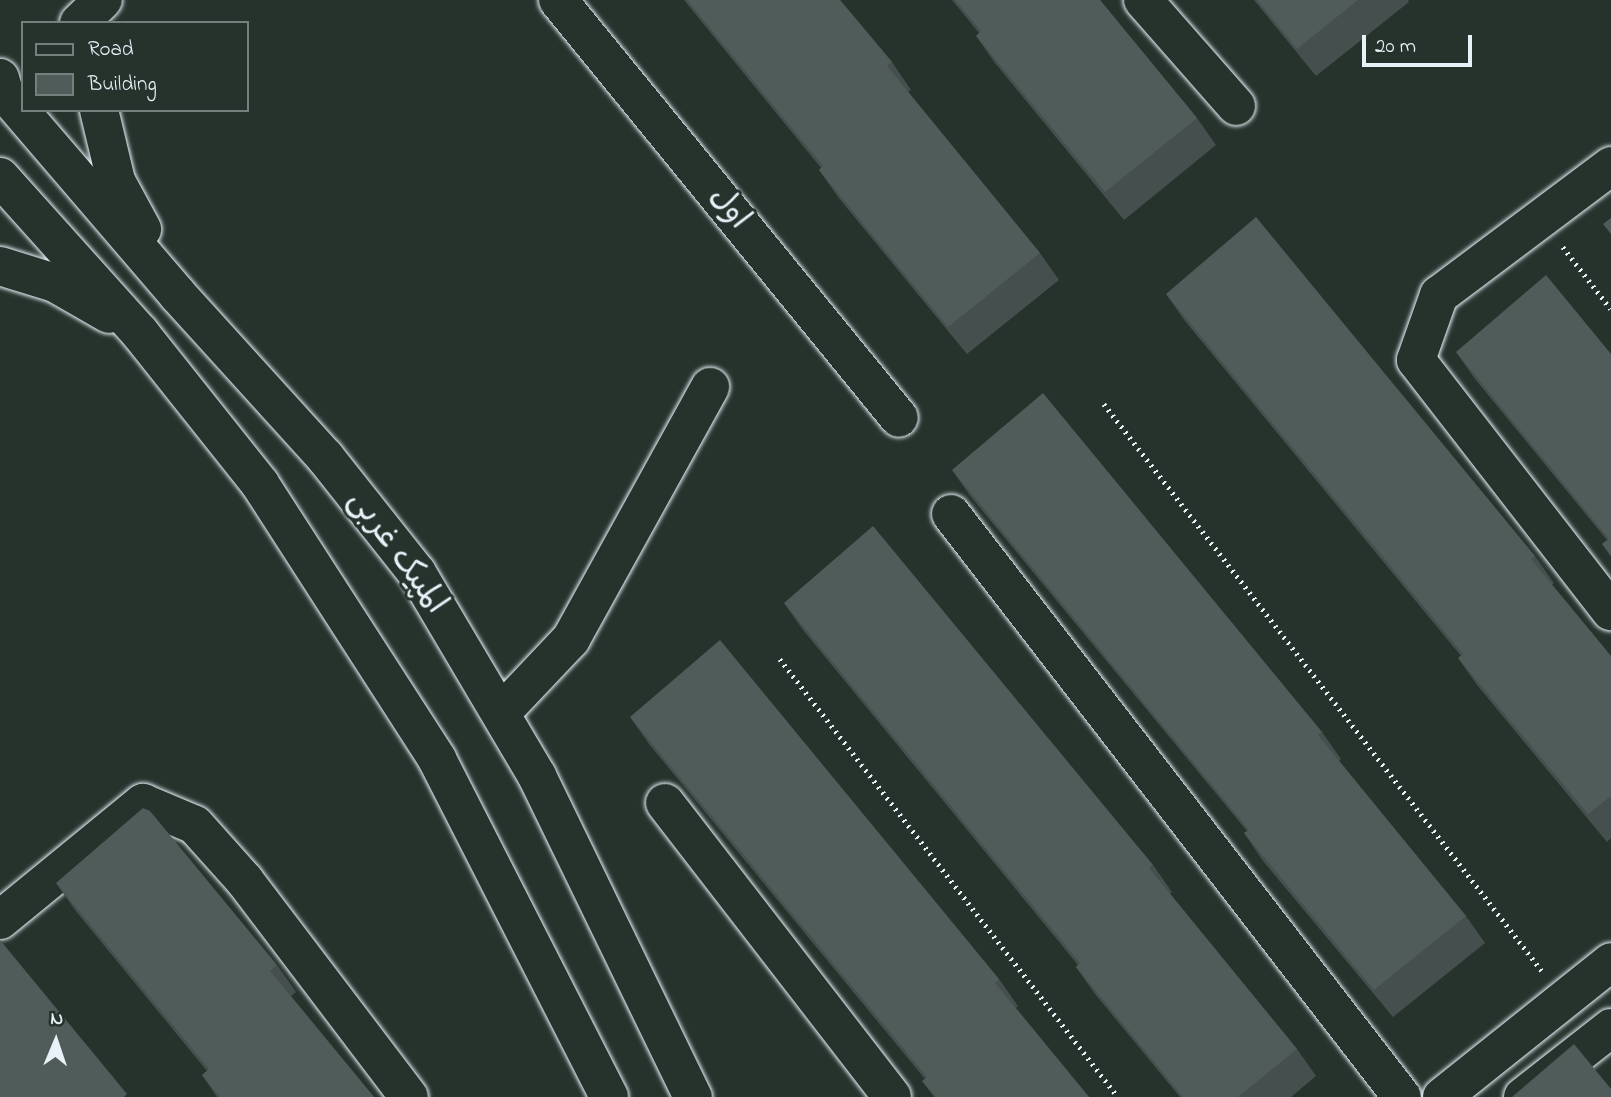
<!DOCTYPE html>
<meta charset="utf-8">
<style>
body{margin:0}
#map{position:relative;width:1611px;height:1097px;overflow:hidden;background:#26332d;font-family:"Indie Flower","Playpen Sans Arabic",sans-serif}
div>[style]{position:absolute}
[style*='--x']{left:calc(var(--x)*1px);top:calc(var(--y)*1px);width:calc(var(--w)*1px);rotate:calc(var(--a)*1deg)}
.path>*{height:4.5px;margin-top:-2.25px;transform-origin:0;background:repeating-linear-gradient(90deg,#e8f1f8 0 2px,transparent 0 7px)}
.roads{filter:drop-shadow(0 0 2px #e8f1f8) drop-shadow(0 0 2px #e8f1f8)}
.street>*{height:38px;margin:-19px;padding:0 19px;transform-origin:19px;border-radius:19px;background:#26332d}
.secondary>*{height:38px;margin:-19px;padding:0 19px;transform-origin:19px;border-radius:19px;background:#26332d}
.wall>*{inset:0;background:#454f4d}
.building>*{inset:0;background:#505c59}
span{translate:-50% -50%;white-space:nowrap;text-align:center;line-height:1.15;-webkit-text-stroke:6px #26332d;paint-order:stroke}
.street-label{font-size:32px;color:#e8f1f8}
.legend{position:absolute;left:21px;top:21px;width:228px;height:91px;box-sizing:border-box;background:#26332d;border:2px solid #747f7e;margin:0;padding:9px 12px;list-style:none;font-size:21px;color:#e8f1f8}
.legend li{display:flex;align-items:center;gap:14px;height:35px}
.legend b{width:35px;border:2px solid #747f7e}
.north{position:absolute;left:21px;top:1006px;width:70px;height:70px;-webkit-text-stroke:5px #26332d;paint-order:stroke;rotate:2deg;font-size:19px;font-weight:700;line-height:28px;text-align:center;color:#e8f1f8}
.north::after{content:'';display:block;margin:auto;width:24px;height:32px;background:#e8f1f8;clip-path:polygon(50% 0,100% 100%,50% 72%,0 100%)}
.scale{position:absolute;left:1362px;top:35px;width:110px;height:32px;box-sizing:border-box;border:4px solid #e8f1f8;border-top:0;padding-left:9px;font-size:21px;line-height:24px;white-space:nowrap;color:#e8f1f8;-webkit-text-stroke:5px #26332d;paint-order:stroke}
</style>
<div id="map">
<div class="path">
<i style="--x:1563;--y:247;--w:78;--a:52.3"></i>
<i style="--x:1104;--y:404;--w:716;--a:52.31"></i>
<i style="--x:780;--y:659;--w:553;--a:52.34"></i>
</div>
<div class="roads">
<div class="street">
<i style="--x:558;--y:0;--w:539;--a:50.79"></i>
<i style="--x:1143;--y:0;--w:141;--a:48.7"></i>
<i style="--x:1611;--y:166;--w:215;--a:143.1"></i>
<i style="--x:1439;--y:295;--w:69;--a:109.5"></i>
<i style="--x:1416;--y:360;--w:318;--a:52.2"></i>
<i style="--x:951;--y:514;--w:737;--a:52.28"></i>
<i style="--x:501;--y:713;--w:102;--a:-46.6"></i>
<i style="--x:571;--y:639;--w:288;--a:-61.1"></i>
<i style="--x:665;--y:803;--w:371;--a:52.3"></i>
<i style="--x:0;--y:920;--w:185;--a:-39.3"></i>
<i style="--x:143;--y:803;--w:56;--a:22.9"></i>
<i style="--x:195;--y:825;--w:75;--a:48.2"></i>
<i style="--x:245;--y:881;--w:271;--a:52.8"></i>
</div>
<div class="secondary">
<i style="--x:79;--y:23;--w:33;--a:-44"></i>
<i style="--x:0;--y:78;--w:15;--a:74"></i>
<i style="--x:4;--y:92;--w:267;--a:49.4"></i>
<i style="--x:178;--y:295;--w:219;--a:47.8"></i>
<i style="--x:325;--y:457;--w:148;--a:51.6"></i>
<i style="--x:417;--y:573;--w:236;--a:59.4"></i>
<i style="--x:537;--y:776;--w:357;--a:64.1"></i>
<i style="--x:99;--y:110;--w:73;--a:76.5"></i>
<i style="--x:116;--y:181;--w:55;--a:61.6"></i>
<i style="--x:0;--y:177;--w:210;--a:48.1"></i>
<i style="--x:140;--y:333;--w:193;--a:51.5"></i>
<i style="--x:260;--y:484;--w:327;--a:57.2"></i>
<i style="--x:437;--y:759;--w:379;--a:63"></i>
<i style="--x:0;--y:266;--w:58;--a:17.2"></i>
<i style="--x:55;--y:283;--w:62;--a:29.9"></i>
<i style="--x:1442;--y:1097;--w:216;--a:-38.6"></i>
<i style="--x:1523;--y:1097;--w:112;--a:-38.1"></i>
</div>
</div>
<div class="wall">
<i style="clip-path:polygon(684px 0,840px 0,892px 62px,911px 90px,908px 92px,1040px 253px,1059px 280px,967px 354px,838px 197px,819px 170px,821px 168px)"></i>
<i style="clip-path:polygon(952px 0,1100px 0,1197px 118px,1216px 145px,1124px 220px,995px 63px,976px 36px,979px 33px)"></i>
<i style="clip-path:polygon(1254px 0,1408px 0,1409px 2px,1316px 76px)"></i>
<i style="clip-path:polygon(1166px 294px,1535px 556px,1554px 583px,1552px 585px,1611px 656px,1611px 838px,1607px 842px,1477px 685px,1458px 658px,1461px 656px,1185px 321px)"></i>
<i style="clip-path:polygon(1456px 352px,1611px 354px,1611px 557px,1602px 544px,1607px 540px,1475px 379px)"></i>
<i style="clip-path:polygon(952px 470px,1322px 732px,1341px 759px,1339px 761px,1466px 916px,1485px 943px,1393px 1017px,1263px 861px,1244px 833px,1247px 831px,971px 497px)"></i>
<i style="clip-path:polygon(784px 603px,1153px 865px,1172px 892px,1170px 894px,1297px 1049px,1316px 1076px,1291px 1097px,1180px 1097px,1095px 994px,1076px 967px,1078px 965px,803px 630px)"></i>
<i style="clip-path:polygon(630px 717px,999px 979px,1018px 1006px,1016px 1008px,1089px 1097px,934px 1097px,922px 1081px,925px 1079px,649px 744px)"></i>
<i style="clip-path:polygon(56px 883px,277px 965px,296px 992px,291px 996px,374px 1097px,217px 1097px,202px 1075px,207px 1071px,75px 910px)"></i>
</div>
<div class="building">
<i style="clip-path:polygon(687px 0,840px 0,892px 62px,887px 66px,1040px 253px,948px 327px,819px 170px,823px 166px)"></i>
<i style="clip-path:polygon(955px 0,1100px 0,1197px 118px,1105px 192px,976px 36px,981px 31px)"></i>
<i style="clip-path:polygon(1257px 0,1358px 0,1297px 49px)"></i>
<i style="clip-path:polygon(1256px 217px,1535px 556px,1531px 559px,1611px 656px,1611px 796px,1588px 814px,1458px 658px,1463px 654px,1166px 294px)"></i>
<i style="clip-path:polygon(1611px 218px,1611px 234px,1603px 224px)"></i>
<i style="clip-path:polygon(1546px 275px,1611px 354px,1611px 555px,1602px 544px,1609px 539px,1456px 352px)"></i>
<i style="clip-path:polygon(1043px 393px,1322px 732px,1318px 735px,1466px 916px,1374px 990px,1244px 833px,1249px 830px,952px 470px)"></i>
<i style="clip-path:polygon(873px 526px,1153px 865px,1149px 868px,1297px 1049px,1238px 1097px,1183px 1097px,1076px 967px,1080px 963px,784px 603px)"></i>
<i style="clip-path:polygon(720px 640px,999px 979px,995px 983px,1089px 1097px,936px 1097px,922px 1081px,927px 1077px,630px 717px)"></i>
<i style="clip-path:polygon(143px 808px,150px 811px,277px 965px,270px 971px,374px 1097px,220px 1097px,202px 1075px,209px 1069px,56px 883px)"></i>
<i style="clip-path:polygon(0 940px,127px 1094px,124px 1097px,0 1097px)"></i>
<i style="clip-path:polygon(1574px 1044px,1611px 1089px,1611px 1097px,1512px 1097px)"></i>
</div>
<div class="street-label">
<span style="left:728px;top:209px;rotate:51deg">اول</span>
<span style="left:396px;top:553px;rotate:54deg">المپیک غربی</span>
</div>
<ul class="legend">
<li><b style="height:9px;background:#26332d"></b>Road</li>
<li><b style="height:19px;background:#505c59"></b>Building</li>
</ul>
<div class="north">N</div>
<div class="scale">20 m</div>
</div>
